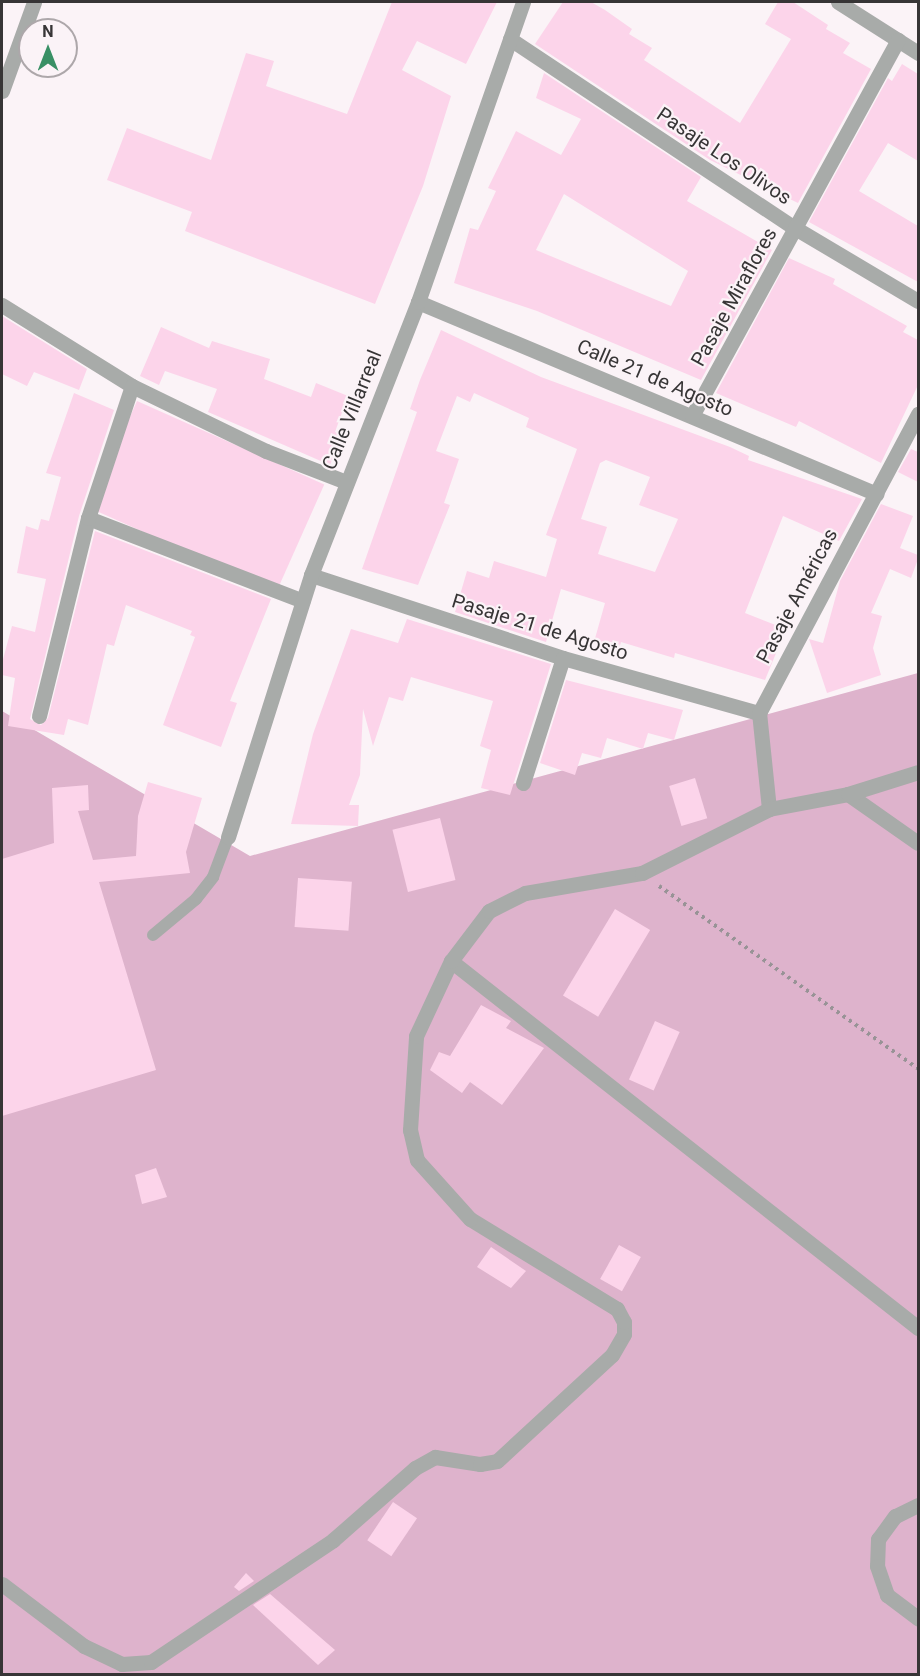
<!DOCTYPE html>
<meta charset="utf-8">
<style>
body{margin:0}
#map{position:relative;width:920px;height:1676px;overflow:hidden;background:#fbf3f7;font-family:Roboto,sans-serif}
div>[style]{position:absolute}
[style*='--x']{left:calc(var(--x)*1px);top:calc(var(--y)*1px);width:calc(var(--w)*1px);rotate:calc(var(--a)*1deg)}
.green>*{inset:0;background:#deb3cc}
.building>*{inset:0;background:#fcd4ea;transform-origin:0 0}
.path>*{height:4px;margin-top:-2px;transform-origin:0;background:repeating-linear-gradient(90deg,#989396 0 3px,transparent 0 7.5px)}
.service>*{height:12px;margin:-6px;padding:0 6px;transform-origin:6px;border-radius:6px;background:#a8aba9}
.minor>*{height:15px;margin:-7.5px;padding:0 7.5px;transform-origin:7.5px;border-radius:7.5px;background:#a8aba9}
span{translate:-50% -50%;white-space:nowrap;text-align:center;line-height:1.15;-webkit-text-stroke:4.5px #fbf3f7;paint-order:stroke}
.street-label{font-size:20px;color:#373536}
.frame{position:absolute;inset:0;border:3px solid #373536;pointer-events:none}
.north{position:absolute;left:18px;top:18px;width:60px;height:60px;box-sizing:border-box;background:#fbf3f7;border:2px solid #ada7aa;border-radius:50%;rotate:0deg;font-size:16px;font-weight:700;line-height:24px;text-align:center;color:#373536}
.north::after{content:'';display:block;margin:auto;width:21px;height:27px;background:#399065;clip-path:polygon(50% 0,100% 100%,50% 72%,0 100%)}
</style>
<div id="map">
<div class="green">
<i style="clip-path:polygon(918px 673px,918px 1674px,2px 1674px,2px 711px,250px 856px)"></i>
</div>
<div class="building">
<i style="clip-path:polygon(392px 2px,497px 2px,466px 64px,417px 41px,402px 70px,451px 96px,423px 186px,375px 304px,185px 231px,192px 212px,107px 180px,127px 128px,211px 160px,246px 53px,274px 61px,266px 86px,347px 114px)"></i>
<i style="clip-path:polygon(563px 2px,591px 2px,605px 10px,632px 29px,629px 34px,652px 48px,644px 60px,740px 123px,791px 39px,765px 24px,778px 2px,793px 2px,828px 25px,826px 29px,850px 43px,843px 53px,871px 69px,798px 203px,710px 160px,535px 44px)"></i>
<i style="clip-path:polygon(902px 64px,918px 74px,918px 161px,888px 143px,859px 191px,918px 226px,918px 282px,809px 222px,888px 78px,892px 81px)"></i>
<i style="clip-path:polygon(evenodd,544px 73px,701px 177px,687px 201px,772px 250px,701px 380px,537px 311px,454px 283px,470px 228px,478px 230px,496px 191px,488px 188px,516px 131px,561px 155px,581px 119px,536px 98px,544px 73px,564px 194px,688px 271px,671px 306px,536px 250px,564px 194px)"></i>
<i style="clip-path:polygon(789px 258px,835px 279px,833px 284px,907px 326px,903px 332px,918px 340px,918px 385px,881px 463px,799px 421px,796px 427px,716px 393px)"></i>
<i style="clip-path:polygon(2px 316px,87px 369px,79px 390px,34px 372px,27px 386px,2px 374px)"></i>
<i style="clip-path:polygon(161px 327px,209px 348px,212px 341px,270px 359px,264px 379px,311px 397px,316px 383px,348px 396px,335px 432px,342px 435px,330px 465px,208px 412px,217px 389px,165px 371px,159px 385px,140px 376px)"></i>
<i style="clip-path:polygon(evenodd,441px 330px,541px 377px,730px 447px,749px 456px,748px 460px,862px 499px,839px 541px,783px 516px,745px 613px,786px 629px,765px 680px,675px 653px,674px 658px,621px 642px,619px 649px,594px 642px,605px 603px,561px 589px,546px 642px,455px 612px,467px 571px,489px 578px,494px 561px,546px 577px,557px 539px,546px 535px,577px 449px,526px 427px,529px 418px,474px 393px,470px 402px,457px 396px,436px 451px,459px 459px,444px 503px,450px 505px,418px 585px,362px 569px,417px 412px,410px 409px,420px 380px,441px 330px,606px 460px,650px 477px,639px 505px,678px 519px,655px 572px,598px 554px,607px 527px,581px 519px,600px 463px,606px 460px)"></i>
<i style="clip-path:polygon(74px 393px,114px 410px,79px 516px,30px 719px,41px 725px,48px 718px,95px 531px,271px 599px,230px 701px,237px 703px,221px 747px,163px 725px,195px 637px,190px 635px,192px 631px,126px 605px,114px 646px,107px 644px,88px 725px,68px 719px,64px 735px,8px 726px,15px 678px,2px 675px,2px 663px,12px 626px,35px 632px,46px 579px,17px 573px,26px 526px,38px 530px,41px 519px,49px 521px,61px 477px,46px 473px)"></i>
<i style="left:137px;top:401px;width:205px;height:117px;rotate:24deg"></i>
<i style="clip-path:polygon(911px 449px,918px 452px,918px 482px,898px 472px)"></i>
<i style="clip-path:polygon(881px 504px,913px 516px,900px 548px,918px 555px,918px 559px,911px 578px,890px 569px,871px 613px,882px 616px,873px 648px,881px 675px,827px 693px,809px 639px,823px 643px,840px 581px)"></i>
<i style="clip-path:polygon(407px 619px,551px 664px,510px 795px,481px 788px,491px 750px,480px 746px,493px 701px,411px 677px,403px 701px,389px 697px,373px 746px,363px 709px,360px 775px,349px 805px,359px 805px,358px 826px,291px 824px,313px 734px,351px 629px,398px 643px)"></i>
<i style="clip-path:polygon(566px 680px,683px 710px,674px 740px,648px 733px,643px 749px,607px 738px,601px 758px,582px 753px,575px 775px,540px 763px)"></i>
<i style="left:695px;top:778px;width:42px;height:27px;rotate:73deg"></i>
<i style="clip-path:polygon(148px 782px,202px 798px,186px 852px,190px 873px,99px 882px,156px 1070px,2px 1116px,2px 859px,54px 843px,52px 788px,88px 785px,89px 810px,78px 811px,93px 860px,136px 856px,138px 816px)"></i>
<i style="left:440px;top:818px;width:64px;height:49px;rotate:76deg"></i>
<i style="left:298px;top:878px;width:54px;height:49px;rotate:4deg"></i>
<i style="left:615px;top:909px;width:41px;height:101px;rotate:31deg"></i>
<i style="clip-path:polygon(481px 1005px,511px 1021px,506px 1028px,544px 1048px,502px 1105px,470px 1082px,462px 1093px,430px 1070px,439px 1052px,450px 1056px)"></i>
<i style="left:655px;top:1021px;width:27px;height:64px;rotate:24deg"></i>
<i style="clip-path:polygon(156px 1168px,167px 1197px,142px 1204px,135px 1175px)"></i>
<i style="left:619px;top:1245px;width:25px;height:39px;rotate:29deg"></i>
<i style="clip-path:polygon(491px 1247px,526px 1271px,511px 1288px,477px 1267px)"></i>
<i style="left:393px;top:1502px;width:29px;height:46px;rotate:34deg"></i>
<i style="clip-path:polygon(246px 1573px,254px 1581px,239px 1591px,234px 1587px)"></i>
<i style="clip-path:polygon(270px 1594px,335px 1650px,318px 1665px,253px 1605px)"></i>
</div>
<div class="path">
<i style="--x:659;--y:886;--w:317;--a:35.2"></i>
</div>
<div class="service">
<i style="--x:153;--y:935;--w:56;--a:-39.9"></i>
<i style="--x:196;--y:899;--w:28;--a:-52"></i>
<i style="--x:213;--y:877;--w:43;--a:-69.4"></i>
</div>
<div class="minor">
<i style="--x:838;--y:2;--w:95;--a:32.5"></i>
<i style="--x:510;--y:39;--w:342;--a:33.6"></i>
<i style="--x:795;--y:228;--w:143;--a:30.7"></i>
<i style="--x:2;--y:91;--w:95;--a:-70.2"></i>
<i style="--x:418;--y:302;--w:497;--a:22.7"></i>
<i style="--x:2;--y:305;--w:153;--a:31.9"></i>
<i style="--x:132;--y:386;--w:149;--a:25.9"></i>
<i style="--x:266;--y:451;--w:86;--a:21.2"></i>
<i style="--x:692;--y:416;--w:429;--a:-61.3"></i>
<i style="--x:88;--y:518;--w:230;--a:21.1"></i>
<i style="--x:311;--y:575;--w:265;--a:18.2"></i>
<i style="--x:563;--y:658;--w:204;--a:15.7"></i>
<i style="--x:39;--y:716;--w:204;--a:-76.1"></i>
<i style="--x:88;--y:518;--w:139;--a:-71.6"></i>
<i style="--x:523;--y:783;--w:131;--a:-72.3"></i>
<i style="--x:848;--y:794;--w:85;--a:35"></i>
<i style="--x:769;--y:809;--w:97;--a:-95.9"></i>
<i style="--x:759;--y:713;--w:339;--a:-62"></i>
<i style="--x:228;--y:837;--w:275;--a:-72.4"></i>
<i style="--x:311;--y:575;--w:293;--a:-68.6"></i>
<i style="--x:418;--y:302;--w:318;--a:-70.7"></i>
<i style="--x:451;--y:961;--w:594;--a:38.16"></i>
<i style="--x:918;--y:1505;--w:25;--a:154"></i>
<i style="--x:895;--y:1516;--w:29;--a:126"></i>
<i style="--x:878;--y:1539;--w:27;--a:92"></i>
<i style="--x:877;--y:1566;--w:31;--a:71"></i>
<i style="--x:887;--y:1595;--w:39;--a:37"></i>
<i style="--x:2;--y:1584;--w:103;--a:37.1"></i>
<i style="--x:84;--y:1646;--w:42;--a:25.3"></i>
<i style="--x:122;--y:1664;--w:29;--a:-4"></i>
<i style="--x:151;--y:1662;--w:219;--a:-33.8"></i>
<i style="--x:333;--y:1540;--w:109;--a:-41.3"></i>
<i style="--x:415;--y:1468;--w:23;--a:-29"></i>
<i style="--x:435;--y:1457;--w:46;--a:8.8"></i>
<i style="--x:480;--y:1464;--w:17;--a:-10"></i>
<i style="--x:497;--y:1461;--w:156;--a:-42.7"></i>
<i style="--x:612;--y:1355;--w:24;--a:-60"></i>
<i style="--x:624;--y:1334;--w:12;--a:-90"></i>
<i style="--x:624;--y:1322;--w:15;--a:-118"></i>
<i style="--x:617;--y:1309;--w:172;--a:-148.5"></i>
<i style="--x:470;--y:1219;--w:79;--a:-131.9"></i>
<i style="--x:417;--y:1160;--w:31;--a:-103"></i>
<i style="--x:410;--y:1130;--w:94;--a:-86.3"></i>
<i style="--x:416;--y:1036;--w:83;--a:-65"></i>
<i style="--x:451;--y:961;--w:63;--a:-52.8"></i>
<i style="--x:489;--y:911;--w:40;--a:-26.6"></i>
<i style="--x:525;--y:893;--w:119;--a:-9.7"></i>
<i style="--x:642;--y:873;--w:142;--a:-26.7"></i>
<i style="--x:769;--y:809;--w:80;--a:-10.8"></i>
<i style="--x:848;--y:794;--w:73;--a:-17.4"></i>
</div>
<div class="street-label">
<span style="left:724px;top:156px;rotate:34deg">Pasaje Los Olivos</span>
<span style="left:734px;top:297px;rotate:-61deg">Pasaje Miraflores</span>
<span style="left:655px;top:378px;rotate:23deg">Calle 21 de Agosto</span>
<span style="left:352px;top:410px;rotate:-68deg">Calle Villarreal</span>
<span style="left:797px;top:596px;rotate:-62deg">Pasaje Américas</span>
<span style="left:540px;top:627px;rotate:17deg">Pasaje 21 de Agosto</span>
</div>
<div class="frame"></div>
<div class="north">N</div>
</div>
